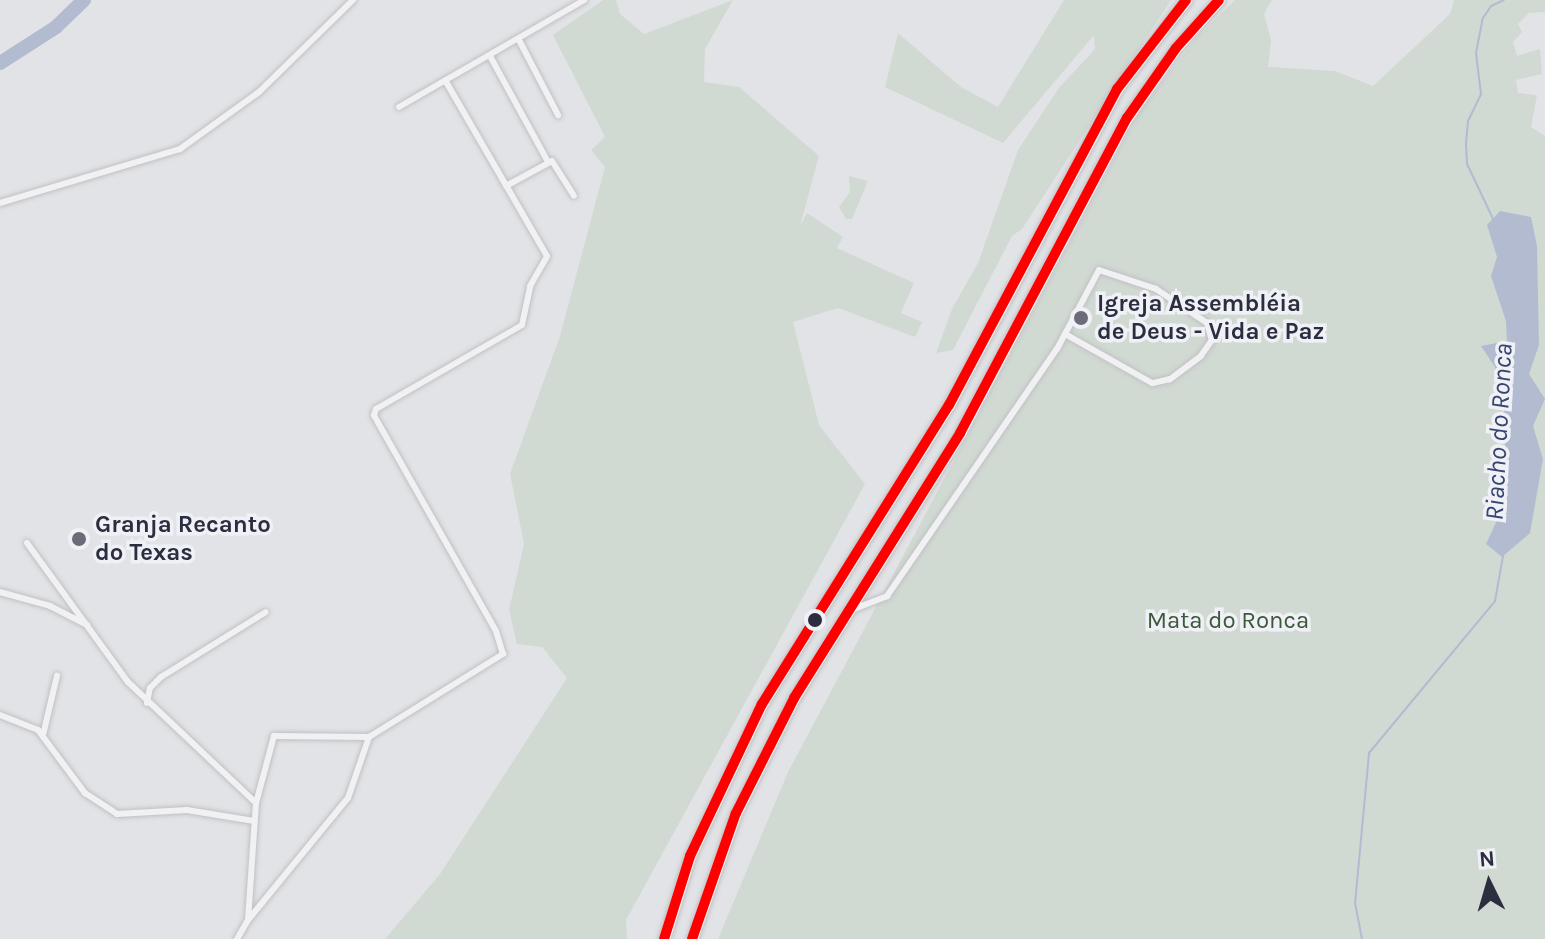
<!DOCTYPE html>
<meta charset="utf-8">
<style>
body{margin:0}
#map{position:relative;width:1545px;height:939px;overflow:hidden;background:#e2e3e6;font-family:Karla,sans-serif}
div>[style]{position:absolute}
[style*='--x']{left:calc(var(--x)*1px);top:calc(var(--y)*1px);width:calc(var(--w)*1px);rotate:calc(var(--a)*1deg)}
.green>*{inset:0;background:#d1dad2}
.water>*{inset:0;background:#b2bbd0}
.stream>*{height:2px;margin:-1px;padding:0 1px;transform-origin:1px;border-radius:1px;background:#b2bbd0}
.river>*{height:14px;margin:-7px;padding:0 7px;transform-origin:7px;border-radius:7px;background:#b2bbd0}
.roads{filter:drop-shadow(0 0 2px #c0c1c4) drop-shadow(0 0 2px #c0c1c4)}
.minor>*{height:6px;margin:-3px;padding:0 3px;transform-origin:3px;border-radius:3px;background:#f1f1f4}
.trunk>*{height:11px;margin:-5.5px;padding:0 5.5px;transform-origin:5.5px;border-radius:5.5px;background:#f6f6f6}
.bus-1>*{height:10px;margin:-5px;padding:0 5px;transform-origin:5px;border-radius:5px;background:#f00}
.dots>*{width:22px;height:22px;translate:-50% -50%;box-sizing:border-box;border:4px solid #f0f1f6;border-radius:50%}
span{translate:-50% -50%;white-space:nowrap;text-align:center;line-height:1.15;-webkit-text-stroke:7px #f0f1f6;paint-order:stroke}
.poi-label{font-size:24px;color:#2a2e3f;font-weight:700}
.left{translate:0 -50%;text-align:left}
.park-label{font-size:24px;color:#395938}
.water-label{font-size:26px;color:#374670;font-style:italic}
.north{position:absolute;left:1449px;top:843px;width:80px;height:80px;-webkit-text-stroke:6px #f0f1f6;paint-order:stroke;rotate:355deg;font-size:22px;font-weight:700;line-height:32px;text-align:center;color:#2a2e3f}
.north::after{content:'';display:block;margin:auto;width:28px;height:36px;background:#2a2e3f;clip-path:polygon(50% 0,100% 100%,50% 72%,0 100%)}
</style>
<div id="map">
<div class="green">
<i style="clip-path:polygon(603px 0,616px 0,620px 14px,644px 34px,733px 0,705px 49px,704px 82px,739px 87px,819px 156px,800px 226px,807px 213px,843px 237px,837px 248px,914px 283px,901px 313px,922px 322px,915px 337px,838px 308px,793px 322px,819px 425px,865px 484px,626px 920px,627px 939px,385px 939px,440px 874px,567px 678px,542px 647px,517px 644px,509px 610px,524px 544px,510px 474px,560px 336px,605px 167px,591px 150px,605px 137px,553px 35px)"></i>
<i style="clip-path:polygon(1064px 0,1171px 0,1022px 229px,1012px 236px,953px 350px,936px 353px,952px 309px,978px 263px,1018px 150px,1058px 89px,1095px 49px,1094px 35px,1003px 143px,885px 87px,898px 33px,961px 87px,998px 107px)"></i>
<i style="clip-path:polygon(1235px 0,1272px 0,1264px 14px,1271px 40px,1268px 67px,1335px 71px,1373px 86px,1450px 14px,1454px 0,1545px 0,1545px 12px,1529px 13px,1518px 24px,1522px 32px,1513px 42px,1517px 56px,1540px 49px,1542px 74px,1516px 80px,1518px 93px,1537px 95px,1531px 127px,1545px 136px,1545px 939px,718px 939px,788px 772px,1140px 111px,1197px 37px)"></i>
<i style="clip-path:polygon(849px 176px,868px 181px,852px 219px,846px 219px,839px 207px,850px 192px)"></i>
</div>
<div class="water">
<i style="clip-path:polygon(1500px 211px,1531px 217px,1537px 246px,1539px 345px,1529px 374px,1545px 399px,1533px 426px,1543px 459px,1530px 533px,1502px 557px,1486px 544px,1507px 499px,1504px 409px,1495px 391px,1495px 367px,1481px 346px,1507px 341px,1506px 321px,1491px 276px,1497px 257px,1487px 225px)"></i>
</div>
<div class="stream">
<i style="--x:1494;--y:221;--w:63;--a:-115.3"></i>
<i style="--x:1467;--y:164;--w:20;--a:-93"></i>
<i style="--x:1466;--y:144;--w:23;--a:-85"></i>
<i style="--x:1468;--y:121;--w:30;--a:-64"></i>
<i style="--x:1481;--y:94;--w:41;--a:-97"></i>
<i style="--x:1476;--y:53;--w:36;--a:-79"></i>
<i style="--x:1483;--y:18;--w:14;--a:-56"></i>
<i style="--x:1491;--y:6;--w:14;--a:-25"></i>
<i style="--x:1362;--y:939;--w:36;--a:-101"></i>
<i style="--x:1355;--y:904;--w:152;--a:-84.7"></i>
<i style="--x:1369;--y:753;--w:197;--a:-50.3"></i>
<i style="--x:1495;--y:601;--w:46;--a:-79.9"></i>
</div>
<div class="river">
<i style="--x:0;--y:63;--w:67;--a:-32.7"></i>
<i style="--x:56;--y:27;--w:39;--a:-44"></i>
</div>
<div class="roads">
<div class="minor">
<i style="--x:519;--y:40;--w:85;--a:62.5"></i>
<i style="--x:490;--y:56;--w:121;--a:61.3"></i>
<i style="--x:399;--y:107;--w:214;--a:-30"></i>
<i style="--x:506;--y:186;--w:52;--a:-28.5"></i>
<i style="--x:552;--y:161;--w:41;--a:57.8"></i>
<i style="--x:0;--y:203;--w:188;--a:-16.7"></i>
<i style="--x:180;--y:149;--w:97;--a:-35.8"></i>
<i style="--x:259;--y:92;--w:132;--a:-44.4"></i>
<i style="--x:27;--y:543;--w:172;--a:54"></i>
<i style="--x:128;--y:682;--w:176;--a:43.4"></i>
<i style="--x:0;--y:592;--w:52;--a:15.6"></i>
<i style="--x:50;--y:606;--w:42;--a:27.2"></i>
<i style="--x:851;--y:610;--w:39;--a:-21"></i>
<i style="--x:887;--y:596;--w:300;--a:-55.5"></i>
<i style="--x:1057;--y:349;--w:89;--a:-62"></i>
<i style="--x:1099;--y:270;--w:60;--a:18.4"></i>
<i style="--x:1156;--y:289;--w:61;--a:33.7"></i>
<i style="--x:1207;--y:323;--w:18;--a:74"></i>
<i style="--x:1212;--y:340;--w:19;--a:125"></i>
<i style="--x:1201;--y:356;--w:39;--a:143"></i>
<i style="--x:1170;--y:379;--w:18;--a:167"></i>
<i style="--x:1152;--y:383;--w:100;--a:-150.6"></i>
<i style="--x:147;--y:703;--w:15;--a:-79"></i>
<i style="--x:150;--y:688;--w:16;--a:-45"></i>
<i style="--x:161;--y:677;--w:123;--a:-31.8"></i>
<i style="--x:0;--y:715;--w:41;--a:21.5"></i>
<i style="--x:38;--y:730;--w:79;--a:53.3"></i>
<i style="--x:85;--y:793;--w:38;--a:33"></i>
<i style="--x:117;--y:814;--w:70;--a:-3.3"></i>
<i style="--x:187;--y:810;--w:68;--a:9.3"></i>
<i style="--x:43;--y:735;--w:61;--a:-76.7"></i>
<i style="--x:248;--y:920;--w:158;--a:-50.7"></i>
<i style="--x:348;--y:798;--w:65;--a:-71"></i>
<i style="--x:237;--y:939;--w:22;--a:-60"></i>
<i style="--x:248;--y:920;--w:117;--a:-86.1"></i>
<i style="--x:256;--y:803;--w:69;--a:-75"></i>
<i style="--x:274;--y:736;--w:95;--a:0.6"></i>
<i style="--x:369;--y:737;--w:158;--a:-31.8"></i>
<i style="--x:503;--y:654;--w:24;--a:-107"></i>
<i style="--x:496;--y:631;--w:248;--a:-119.5"></i>
<i style="--x:374;--y:415;--w:6;--a:-72"></i>
<i style="--x:376;--y:409;--w:168;--a:-29.9"></i>
<i style="--x:522;--y:325;--w:40;--a:-78"></i>
<i style="--x:530;--y:286;--w:34;--a:-60"></i>
<i style="--x:547;--y:256;--w:203;--a:-120.1"></i>
</div>
<div class="trunk">
<i style="--x:664;--y:939;--w:87;--a:-72.6"></i>
<i style="--x:690;--y:856;--w:168;--a:-64.7"></i>
<i style="--x:762;--y:704;--w:353;--a:-58"></i>
<i style="--x:949;--y:405;--w:358;--a:-62"></i>
<i style="--x:1117;--y:89;--w:113;--a:-52.2"></i>
<i style="--x:692;--y:939;--w:133;--a:-70.8"></i>
<i style="--x:736;--y:813;--w:129;--a:-63.2"></i>
<i style="--x:794;--y:698;--w:313;--a:-57.9"></i>
<i style="--x:960;--y:433;--w:357;--a:-62.1"></i>
<i style="--x:1127;--y:118;--w:85;--a:-55"></i>
<i style="--x:1176;--y:48;--w:64;--a:-48.1"></i>
</div>
</div>
<div class="bus-1">
<i style="--x:664;--y:939;--w:87;--a:-72.6"></i>
<i style="--x:690;--y:856;--w:168;--a:-64.7"></i>
<i style="--x:762;--y:704;--w:353;--a:-58"></i>
<i style="--x:949;--y:405;--w:358;--a:-62"></i>
<i style="--x:1117;--y:89;--w:113;--a:-52.2"></i>
<i style="--x:692;--y:939;--w:133;--a:-70.8"></i>
<i style="--x:736;--y:813;--w:129;--a:-63.2"></i>
<i style="--x:794;--y:698;--w:313;--a:-57.9"></i>
<i style="--x:960;--y:433;--w:357;--a:-62.1"></i>
<i style="--x:1127;--y:118;--w:85;--a:-55"></i>
<i style="--x:1176;--y:48;--w:64;--a:-48.1"></i>
</div>
<div class="dots">
<i style="left:1081px;top:318px;background:#6a6d79"></i>
<i style="left:79px;top:539px;background:#6a6d79"></i>
<i style="left:815px;top:620px;background:#2a2e3f"></i>
</div>
<div class="poi-label">
<span class="left" style="left:1097px;top:318px">Igreja Assembléia<br>de Deus - Vida e Paz</span>
<span class="left" style="left:95px;top:539px">Granja Recanto<br>do Texas</span>
</div>
<div class="park-label">
<span style="left:1228px;top:621px">Mata do Ronca</span>
</div>
<div class="water-label">
<span style="left:1499px;top:432px;rotate:-87deg">Riacho do Ronca</span>
</div>
<div class="north">N</div>
</div>
